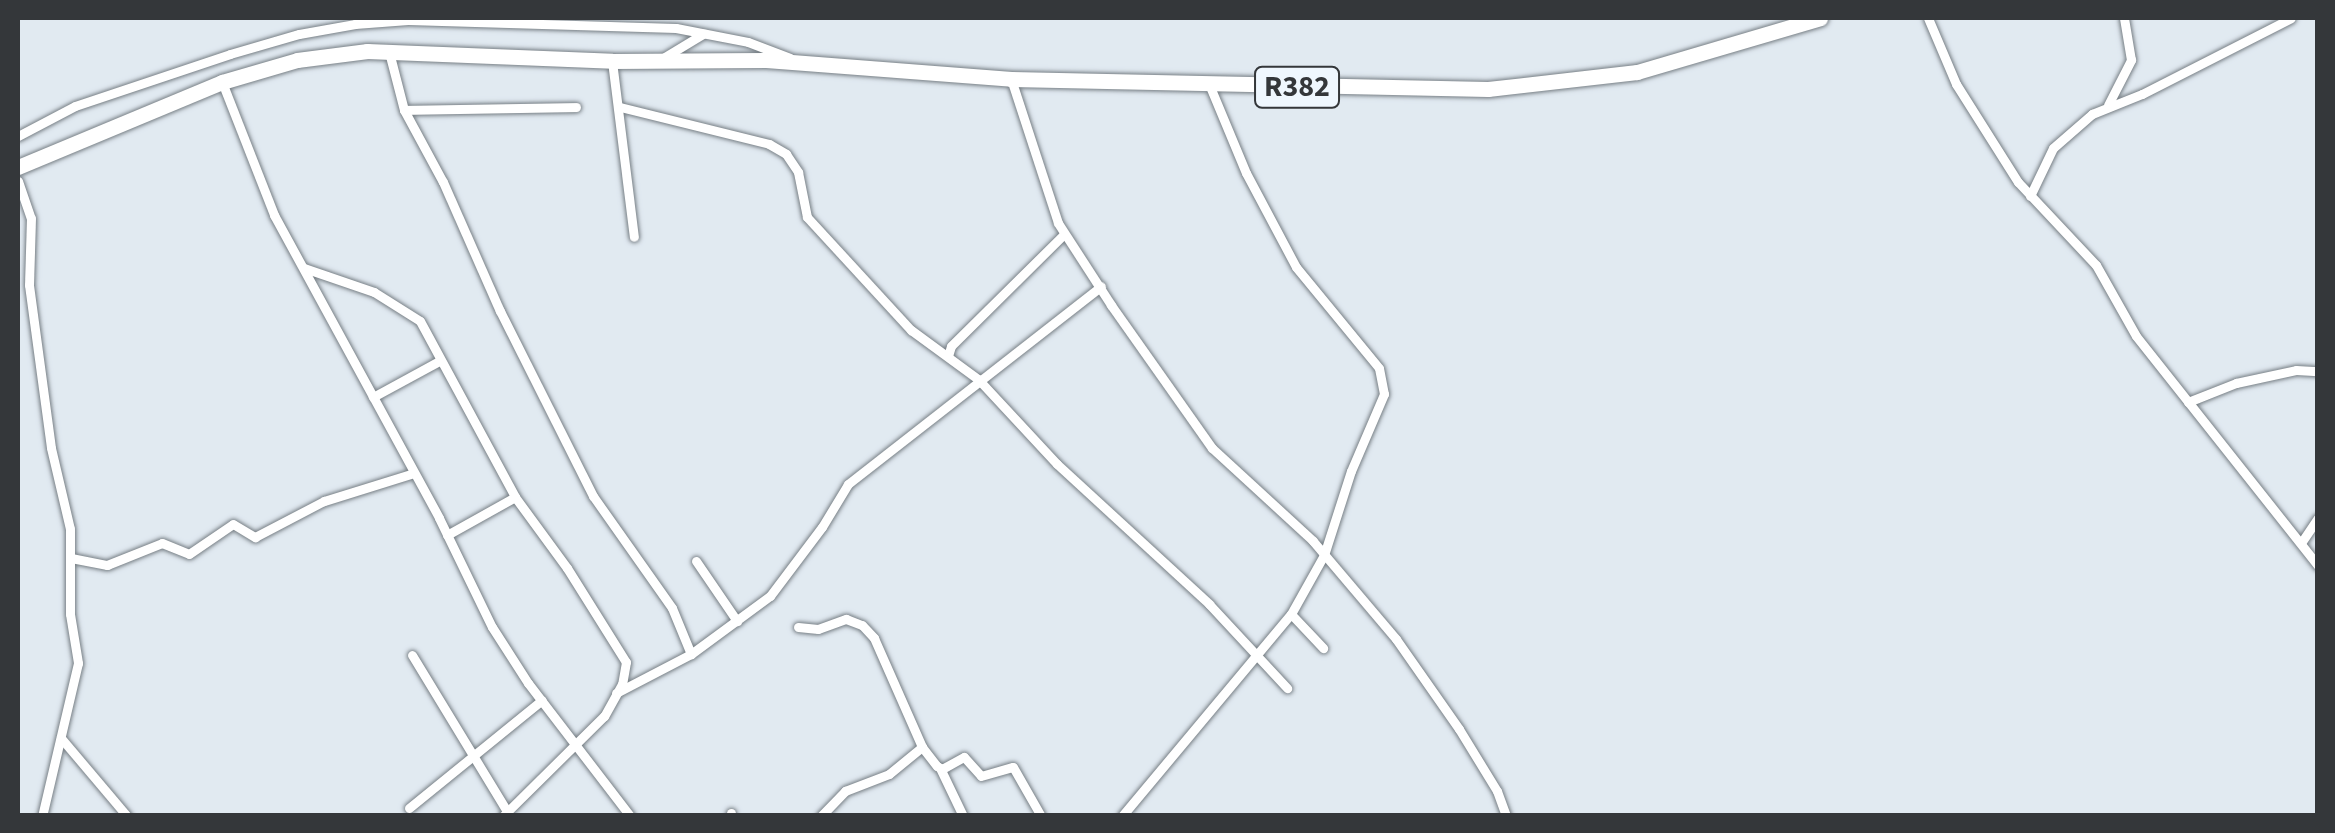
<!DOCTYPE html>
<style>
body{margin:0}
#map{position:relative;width:2335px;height:833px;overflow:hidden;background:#e1eaf1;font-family:"Source Sans 3",sans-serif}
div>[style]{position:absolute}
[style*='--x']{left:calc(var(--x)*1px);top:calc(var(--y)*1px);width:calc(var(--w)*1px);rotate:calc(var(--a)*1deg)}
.roads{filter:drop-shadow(0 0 2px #777f85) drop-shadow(0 0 2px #777f85)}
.minor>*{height:9px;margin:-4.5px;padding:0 4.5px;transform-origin:4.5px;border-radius:4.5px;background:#fff}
.primary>*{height:15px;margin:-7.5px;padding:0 7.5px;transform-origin:7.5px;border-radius:7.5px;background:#fff}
span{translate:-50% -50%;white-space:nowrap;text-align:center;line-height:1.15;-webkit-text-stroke:8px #eff7fe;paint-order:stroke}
.shield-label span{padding:2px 8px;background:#eff7fe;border:2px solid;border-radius:8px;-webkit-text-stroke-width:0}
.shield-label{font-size:30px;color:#34373a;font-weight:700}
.frame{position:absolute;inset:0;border:20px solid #34373a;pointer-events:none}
</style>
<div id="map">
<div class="roads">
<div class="minor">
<i style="--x:1928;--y:18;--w:72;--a:67"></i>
<i style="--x:1956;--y:84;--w:116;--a:57.7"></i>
<i style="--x:2018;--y:182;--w:114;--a:46.8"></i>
<i style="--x:2096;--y:265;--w:81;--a:60.6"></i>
<i style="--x:2136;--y:336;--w:293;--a:51.6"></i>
<i style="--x:389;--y:52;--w:60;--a:75.5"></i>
<i style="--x:404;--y:110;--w:82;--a:61.6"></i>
<i style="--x:443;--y:182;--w:141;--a:66.2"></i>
<i style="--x:500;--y:311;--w:207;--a:63.3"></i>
<i style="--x:593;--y:496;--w:137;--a:54.8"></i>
<i style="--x:672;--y:608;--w:50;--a:67.6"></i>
<i style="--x:663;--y:58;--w:47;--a:-31"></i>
<i style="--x:612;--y:61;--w:177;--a:82.9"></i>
<i style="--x:1011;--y:79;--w:151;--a:71.9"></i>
<i style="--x:1058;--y:223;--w:98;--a:57.1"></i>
<i style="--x:1111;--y:305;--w:175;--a:54.8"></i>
<i style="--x:1212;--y:448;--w:137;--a:42.6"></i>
<i style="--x:1313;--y:541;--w:128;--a:49.7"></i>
<i style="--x:1396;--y:639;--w:110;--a:55"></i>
<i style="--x:1459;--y:729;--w:73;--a:58.5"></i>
<i style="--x:1497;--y:791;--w:27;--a:70"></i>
<i style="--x:222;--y:82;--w:143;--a:68.6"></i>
<i style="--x:274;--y:215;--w:345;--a:61.4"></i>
<i style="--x:439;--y:518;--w:121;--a:64.1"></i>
<i style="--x:492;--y:627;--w:67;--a:57.3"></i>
<i style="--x:528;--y:683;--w:168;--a:52.5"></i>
<i style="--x:2108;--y:105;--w:51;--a:-62.9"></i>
<i style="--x:2131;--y:60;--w:43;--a:-99.5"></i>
<i style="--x:620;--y:107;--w:154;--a:13.9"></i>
<i style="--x:769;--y:144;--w:20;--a:30"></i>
<i style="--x:786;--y:154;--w:22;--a:56"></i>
<i style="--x:798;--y:172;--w:46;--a:78.7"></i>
<i style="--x:807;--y:217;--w:154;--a:47.4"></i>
<i style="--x:911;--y:330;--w:83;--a:36.2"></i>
<i style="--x:978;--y:379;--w:116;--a:47.1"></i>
<i style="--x:1057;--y:464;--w:207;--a:42.6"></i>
<i style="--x:1209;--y:604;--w:115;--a:47.1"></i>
<i style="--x:404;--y:110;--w:172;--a:-1"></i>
<i style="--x:18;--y:136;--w:64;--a:-27.8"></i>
<i style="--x:75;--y:106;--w:163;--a:-18.5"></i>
<i style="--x:230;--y:54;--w:72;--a:-16.2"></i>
<i style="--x:299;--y:34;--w:57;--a:-10.1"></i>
<i style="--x:355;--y:24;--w:53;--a:-4.3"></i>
<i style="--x:408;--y:20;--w:268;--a:1.7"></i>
<i style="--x:676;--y:28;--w:73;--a:11"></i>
<i style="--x:748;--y:42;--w:45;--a:20.9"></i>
<i style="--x:18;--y:181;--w:39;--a:71"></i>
<i style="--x:31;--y:218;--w:67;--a:91.7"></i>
<i style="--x:29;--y:285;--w:164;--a:82.3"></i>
<i style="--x:51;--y:448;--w:83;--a:76.8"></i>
<i style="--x:70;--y:529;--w:85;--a:90"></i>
<i style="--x:70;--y:614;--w:50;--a:80.7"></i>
<i style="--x:78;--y:663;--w:157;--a:103.2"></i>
<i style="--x:2030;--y:196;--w:53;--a:-64.4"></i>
<i style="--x:2053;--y:148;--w:52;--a:-41.1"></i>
<i style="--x:2092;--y:114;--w:54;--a:-21.8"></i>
<i style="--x:2142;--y:94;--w:167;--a:-27"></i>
<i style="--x:304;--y:268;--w:74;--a:18.9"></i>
<i style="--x:374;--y:292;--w:54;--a:32.2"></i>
<i style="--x:420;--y:321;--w:200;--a:61.6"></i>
<i style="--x:515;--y:497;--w:88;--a:53.8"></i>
<i style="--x:567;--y:568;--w:111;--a:57.9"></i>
<i style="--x:626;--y:662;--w:22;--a:100"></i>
<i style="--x:622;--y:684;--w:37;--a:119"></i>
<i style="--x:604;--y:716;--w:142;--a:135.3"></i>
<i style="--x:948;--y:356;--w:10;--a:-73"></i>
<i style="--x:951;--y:346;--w:159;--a:-44.7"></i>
<i style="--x:373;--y:397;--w:75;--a:-28.6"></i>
<i style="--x:2188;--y:402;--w:52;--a:-21.6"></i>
<i style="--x:2236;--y:383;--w:61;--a:-12.2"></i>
<i style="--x:2296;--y:370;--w:22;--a:3"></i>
<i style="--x:447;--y:535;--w:78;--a:-29.2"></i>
<i style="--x:2301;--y:543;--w:30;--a:-56"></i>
<i style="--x:71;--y:558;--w:37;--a:11"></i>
<i style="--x:107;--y:565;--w:59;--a:-21.8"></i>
<i style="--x:162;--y:543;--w:29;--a:22"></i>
<i style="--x:189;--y:554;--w:53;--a:-34.3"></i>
<i style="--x:233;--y:524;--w:26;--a:31"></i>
<i style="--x:255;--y:537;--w:78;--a:-27.6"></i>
<i style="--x:324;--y:501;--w:94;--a:-17.3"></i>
<i style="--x:696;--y:561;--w:73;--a:55.7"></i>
<i style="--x:1291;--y:614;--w:47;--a:46.7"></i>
<i style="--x:798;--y:627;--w:20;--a:6"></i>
<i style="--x:818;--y:629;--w:30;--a:-20"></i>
<i style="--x:846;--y:619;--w:17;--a:21"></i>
<i style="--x:862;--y:625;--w:18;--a:47"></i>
<i style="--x:874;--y:638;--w:119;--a:66.2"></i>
<i style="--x:922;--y:747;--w:24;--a:52"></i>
<i style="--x:937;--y:766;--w:6;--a:31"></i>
<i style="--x:942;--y:769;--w:25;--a:-29"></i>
<i style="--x:964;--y:757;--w:25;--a:48"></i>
<i style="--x:981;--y:776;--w:33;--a:-16"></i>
<i style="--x:1013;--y:767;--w:56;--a:60.3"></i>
<i style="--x:412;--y:655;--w:183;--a:58.7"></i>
<i style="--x:616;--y:693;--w:85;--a:-27.5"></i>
<i style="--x:691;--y:654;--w:98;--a:-36.3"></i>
<i style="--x:770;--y:596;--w:86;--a:-53"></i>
<i style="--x:822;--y:527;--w:50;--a:-58.8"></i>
<i style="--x:848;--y:484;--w:321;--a:-38"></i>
<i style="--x:61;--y:738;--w:102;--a:49.8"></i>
<i style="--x:940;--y:768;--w:53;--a:64.4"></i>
<i style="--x:409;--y:808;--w:171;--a:-39.1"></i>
<i style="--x:731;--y:813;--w:3;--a:90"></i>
<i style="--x:821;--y:816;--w:35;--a:-46"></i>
<i style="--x:845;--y:791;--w:47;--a:-21.1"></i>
<i style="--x:889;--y:774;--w:43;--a:-39.3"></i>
<i style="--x:1122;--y:816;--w:263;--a:-50.1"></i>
<i style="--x:1291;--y:614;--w:68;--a:-60.8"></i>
<i style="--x:1324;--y:555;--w:88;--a:-72.2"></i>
<i style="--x:1351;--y:471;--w:84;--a:-66.8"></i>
<i style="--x:1384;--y:394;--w:26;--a:-101"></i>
<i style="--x:1379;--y:368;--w:131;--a:-129.4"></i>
<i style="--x:1296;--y:267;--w:106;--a:-118"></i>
<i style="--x:1246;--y:173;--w:96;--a:-112.6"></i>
</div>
<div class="primary">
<i style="--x:18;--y:167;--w:221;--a:-22.6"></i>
<i style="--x:222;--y:82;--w:78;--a:-16.3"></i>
<i style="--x:297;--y:60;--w:71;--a:-7.3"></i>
<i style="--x:367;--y:51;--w:245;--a:2.3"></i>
<i style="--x:612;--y:61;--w:154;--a:-0.4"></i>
<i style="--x:766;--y:60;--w:246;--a:4.4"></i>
<i style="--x:1011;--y:79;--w:477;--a:1.2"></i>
<i style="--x:1488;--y:89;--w:150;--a:-6.5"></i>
<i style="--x:1637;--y:72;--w:191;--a:-16.4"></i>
</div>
</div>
<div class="shield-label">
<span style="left:1297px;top:87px">R382</span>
</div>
<div class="frame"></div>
</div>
